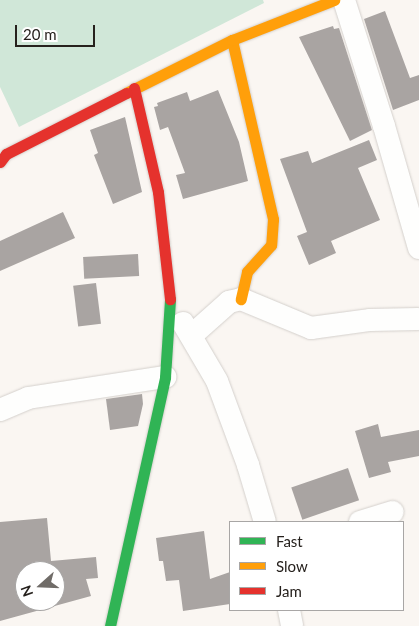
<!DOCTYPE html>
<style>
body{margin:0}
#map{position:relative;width:419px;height:626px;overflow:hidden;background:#faf6f2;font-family:Lato,sans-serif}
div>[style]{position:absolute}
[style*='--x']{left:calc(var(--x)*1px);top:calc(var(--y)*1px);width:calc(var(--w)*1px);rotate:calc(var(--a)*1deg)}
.green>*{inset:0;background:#d0e7d8}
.building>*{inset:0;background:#a9a4a2;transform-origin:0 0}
.roads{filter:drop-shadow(0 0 1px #d4d0cc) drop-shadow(0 0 1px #d4d0cc)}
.street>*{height:22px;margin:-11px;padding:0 11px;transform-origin:11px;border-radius:11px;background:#fefefd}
.fast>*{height:11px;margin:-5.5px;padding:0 5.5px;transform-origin:5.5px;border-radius:5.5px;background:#30b455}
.slow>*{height:11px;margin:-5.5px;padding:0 5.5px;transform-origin:5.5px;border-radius:5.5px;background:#ff9f0a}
.jam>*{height:11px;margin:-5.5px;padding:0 5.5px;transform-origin:5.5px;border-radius:5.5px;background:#e5322d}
span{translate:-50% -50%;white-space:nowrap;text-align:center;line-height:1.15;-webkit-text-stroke:5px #fff;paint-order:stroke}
.legend{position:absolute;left:229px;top:521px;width:175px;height:90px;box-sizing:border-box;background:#fff;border:1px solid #a8a6a5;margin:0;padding:6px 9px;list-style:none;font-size:15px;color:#26211d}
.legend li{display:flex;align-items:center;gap:10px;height:25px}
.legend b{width:25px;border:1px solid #a8a6a5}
.north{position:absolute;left:15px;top:561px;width:50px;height:50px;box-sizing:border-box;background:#fff;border:1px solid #a8a6a5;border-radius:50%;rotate:250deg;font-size:14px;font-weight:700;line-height:20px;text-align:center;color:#26211d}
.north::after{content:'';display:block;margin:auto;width:18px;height:22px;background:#706c68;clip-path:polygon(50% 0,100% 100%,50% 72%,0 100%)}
.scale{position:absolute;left:15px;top:25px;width:80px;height:22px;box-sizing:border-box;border:2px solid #26211d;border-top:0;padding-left:6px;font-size:15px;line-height:18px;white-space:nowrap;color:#26211d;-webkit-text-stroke:4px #fff;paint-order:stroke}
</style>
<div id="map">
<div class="green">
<i style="clip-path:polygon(0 0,263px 0,264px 3px,19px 127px,0 87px)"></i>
</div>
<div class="building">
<i style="clip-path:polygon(385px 11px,410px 78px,419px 75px,419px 100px,393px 110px,364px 19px)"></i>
<i style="clip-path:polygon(333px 26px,334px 29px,339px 28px,372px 130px,350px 141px,299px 37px)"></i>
<i style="clip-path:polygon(218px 90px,239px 142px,248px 181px,183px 199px,176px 175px,185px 173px,168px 127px,160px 130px,154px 107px,158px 106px,157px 103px,187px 92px,190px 101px)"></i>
<i style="clip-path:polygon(125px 117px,142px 192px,113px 204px,94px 155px,98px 153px,90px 130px)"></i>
<i style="clip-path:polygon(369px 140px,377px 160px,358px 168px,380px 220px,331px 241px,336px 253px,309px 265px,297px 236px,307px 232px,280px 159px,308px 151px,312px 163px)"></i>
<i style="clip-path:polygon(63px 212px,75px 238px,0 271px,0 241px)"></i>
<i style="left:138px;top:254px;width:22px;height:55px;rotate:87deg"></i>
<i style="left:96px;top:283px;width:41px;height:23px;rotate:83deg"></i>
<i style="clip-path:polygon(142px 394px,143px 404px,138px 426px,110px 430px,106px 399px)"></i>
<i style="clip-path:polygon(378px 424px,381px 437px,419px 430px,419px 456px,388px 462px,391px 472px,369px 478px,355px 431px)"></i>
<i style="left:348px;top:468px;width:34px;height:60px;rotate:71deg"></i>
<i style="clip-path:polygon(evenodd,47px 518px,51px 561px,96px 557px,98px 578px,86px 579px,91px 596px,0 621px,0 522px,47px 518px,25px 571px,55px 571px,55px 601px,25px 601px,25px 571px)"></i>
<i style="clip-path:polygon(204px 531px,210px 579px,230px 572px,230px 604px,183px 611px,179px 580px,166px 581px,163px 561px,159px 561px,156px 538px)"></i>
</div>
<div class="roads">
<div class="street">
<i style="--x:344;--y:0;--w:132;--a:72.4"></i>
<i style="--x:384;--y:126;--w:127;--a:74"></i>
<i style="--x:183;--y:323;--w:67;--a:59.6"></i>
<i style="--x:217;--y:381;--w:90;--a:69.7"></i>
<i style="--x:248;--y:465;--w:59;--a:73.4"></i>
<i style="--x:192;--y:335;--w:50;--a:-41.7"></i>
<i style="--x:229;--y:302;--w:12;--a:-14"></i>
<i style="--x:241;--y:299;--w:76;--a:22.5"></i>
<i style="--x:311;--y:328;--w:60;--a:-7.7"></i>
<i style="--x:370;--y:320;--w:48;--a:-1.2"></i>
<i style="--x:0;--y:410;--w:30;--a:-23"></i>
<i style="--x:28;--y:398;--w:139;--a:-8.7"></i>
<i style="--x:360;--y:522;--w:34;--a:-17"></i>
<i style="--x:289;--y:610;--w:16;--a:79"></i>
</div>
<div class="fast">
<i style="--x:110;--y:626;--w:255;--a:-77.5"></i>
<i style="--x:165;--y:377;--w:78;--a:-86.3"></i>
</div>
<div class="slow">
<i style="--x:232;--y:40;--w:184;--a:77.1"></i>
<i style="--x:273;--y:219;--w:26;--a:94"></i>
<i style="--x:271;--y:245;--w:36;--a:132"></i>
<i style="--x:247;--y:272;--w:28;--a:103"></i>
<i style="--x:126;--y:93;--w:119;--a:-26.6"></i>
<i style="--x:232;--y:40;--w:110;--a:-21.4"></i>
</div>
<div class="jam">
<i style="--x:134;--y:88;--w:107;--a:77"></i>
<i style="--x:158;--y:192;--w:108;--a:83.6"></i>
<i style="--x:0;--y:162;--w:10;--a:-53"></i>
<i style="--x:6;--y:154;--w:135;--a:-26.9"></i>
</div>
</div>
<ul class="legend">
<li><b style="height:6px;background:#30b455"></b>Fast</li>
<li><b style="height:6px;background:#ff9f0a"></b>Slow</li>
<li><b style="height:6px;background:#e5322d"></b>Jam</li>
</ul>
<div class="north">N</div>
<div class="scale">20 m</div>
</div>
